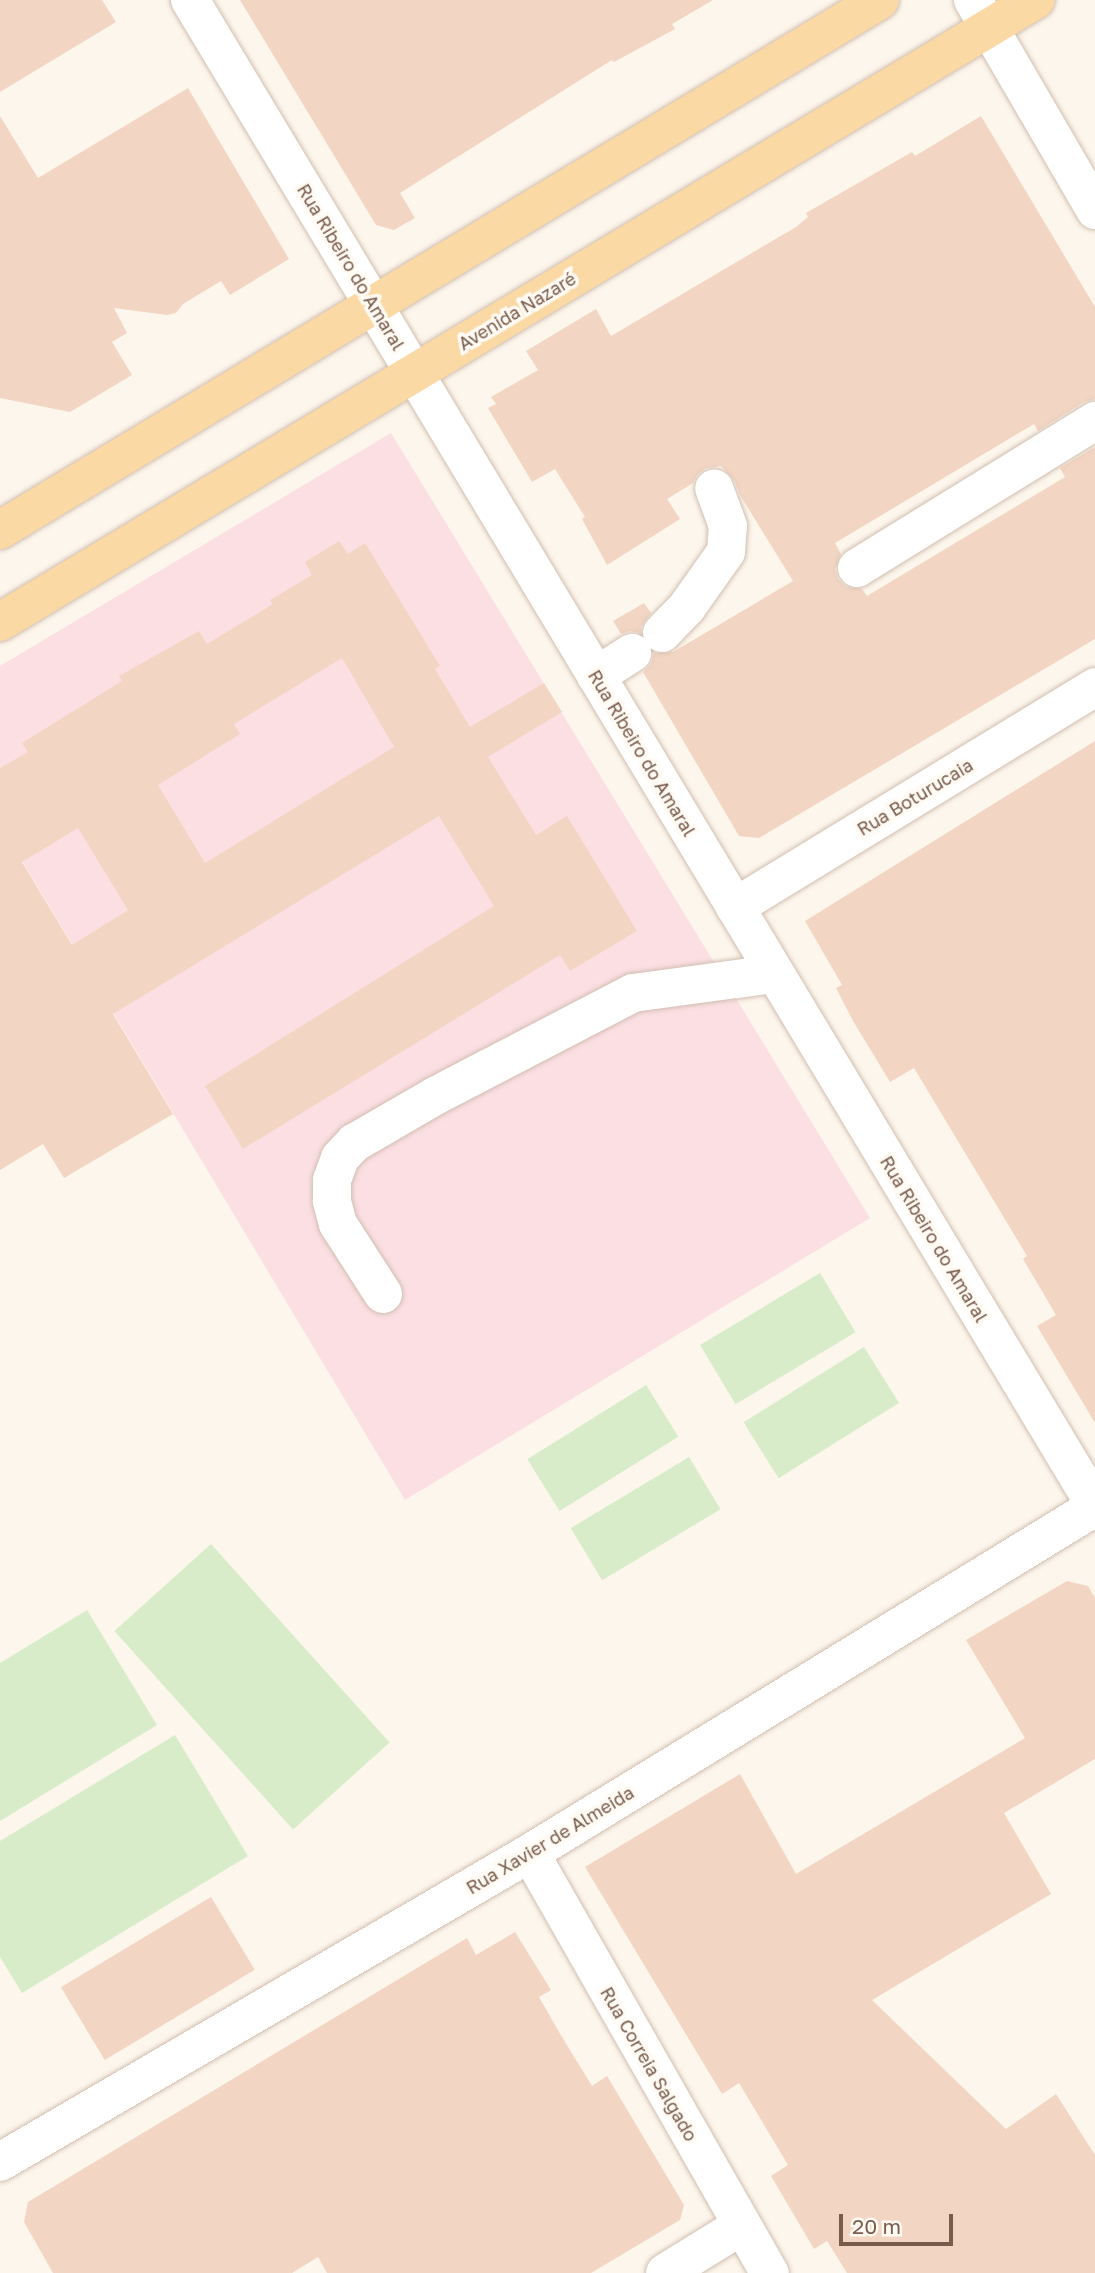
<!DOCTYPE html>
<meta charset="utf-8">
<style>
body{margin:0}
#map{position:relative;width:1095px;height:2273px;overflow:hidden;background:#fdf6ec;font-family:"Golos Text",sans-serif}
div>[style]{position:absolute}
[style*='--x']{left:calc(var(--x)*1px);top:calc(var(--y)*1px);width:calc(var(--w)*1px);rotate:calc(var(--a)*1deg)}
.medical>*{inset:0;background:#fbdfe3}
.green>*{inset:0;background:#d8ecc9;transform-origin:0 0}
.building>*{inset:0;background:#f3d5c3;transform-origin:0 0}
.roads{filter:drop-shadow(0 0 2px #d1beb0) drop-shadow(0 0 2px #d1beb0)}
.minor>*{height:38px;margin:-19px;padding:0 19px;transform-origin:19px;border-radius:19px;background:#fff}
.major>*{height:38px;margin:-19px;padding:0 19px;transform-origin:19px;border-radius:19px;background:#fbd9a5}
span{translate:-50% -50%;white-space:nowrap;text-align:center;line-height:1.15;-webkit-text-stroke:7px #fffaf3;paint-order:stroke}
.street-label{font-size:18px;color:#7a5c4d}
.scale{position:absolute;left:839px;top:2214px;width:114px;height:32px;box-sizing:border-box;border:4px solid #7a5c4d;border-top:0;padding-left:9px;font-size:21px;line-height:24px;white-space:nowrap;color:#7a5c4d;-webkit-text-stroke:5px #fffaf3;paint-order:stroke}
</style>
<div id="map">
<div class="medical">
<i style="clip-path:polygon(391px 433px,870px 1218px,405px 1500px,0 824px,0 666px)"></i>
</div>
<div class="green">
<i style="left:820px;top:1273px;width:69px;height:140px;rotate:59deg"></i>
<i style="left:864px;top:1347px;width:66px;height:142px;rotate:58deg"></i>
<i style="left:646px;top:1385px;width:61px;height:140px;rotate:58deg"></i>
<i style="left:689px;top:1457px;width:61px;height:138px;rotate:59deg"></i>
<i style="left:211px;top:1544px;width:267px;height:130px;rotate:48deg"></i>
<i style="clip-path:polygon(87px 1610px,157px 1725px,0 1821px,0 1663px)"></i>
<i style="clip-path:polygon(175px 1735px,248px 1856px,22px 1993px,0 1957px,0 1841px)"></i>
</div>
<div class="building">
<i style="clip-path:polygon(0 0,102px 0,116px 22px,0 92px)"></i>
<i style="clip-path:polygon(240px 0,713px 0,672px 24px,675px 29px,614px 62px,612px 60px,400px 193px,415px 218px,394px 230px,376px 225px)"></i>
<i style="clip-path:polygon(188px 88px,289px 259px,230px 295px,221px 281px,183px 304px,176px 313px,167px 315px,114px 308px,127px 333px,112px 342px,132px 375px,70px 412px,0 398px,0 116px,38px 178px)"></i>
<i style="clip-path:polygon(981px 116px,1095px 307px,1095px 399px,1084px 402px,1038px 431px,1034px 424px,835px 543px,841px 554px,835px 569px,838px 579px,846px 587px,862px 589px,867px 596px,1065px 477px,1060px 468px,1095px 447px,1095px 639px,759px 838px,739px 836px,643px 672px,651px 664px,654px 653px,673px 652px,793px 581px,740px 495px,734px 480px,721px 466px,706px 468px,698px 474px,693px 483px,667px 499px,680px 519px,607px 565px,582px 519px,585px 517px,555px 469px,532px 482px,488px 408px,496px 404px,491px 397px,538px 370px,526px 351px,596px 309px,611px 336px,796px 227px,808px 217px,806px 213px,912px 152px,915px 156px)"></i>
<i style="clip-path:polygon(evenodd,339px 541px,348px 554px,365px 543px,440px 666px,435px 669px,470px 727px,544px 683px,562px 712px,488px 757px,536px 835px,567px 816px,637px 931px,570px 971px,560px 955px,243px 1149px,205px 1086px,494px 906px,439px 816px,113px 1014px,173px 1114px,64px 1178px,43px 1144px,0 1170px,0 768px,28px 752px,22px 743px,122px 681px,119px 676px,199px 631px,207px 644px,273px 604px,270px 600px,312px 575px,305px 562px,339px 541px,342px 658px,394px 747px,205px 863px,158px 785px,240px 734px,234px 724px,342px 658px,339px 541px,78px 828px,128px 910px,72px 945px,22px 862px,78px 828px)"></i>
<i style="clip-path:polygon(644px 603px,651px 613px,641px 627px,641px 633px,630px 631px,621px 634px,613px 621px)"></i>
<i style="clip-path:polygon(1095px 741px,1095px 1423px,1037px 1326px,1056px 1315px,1023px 1259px,1027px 1256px,914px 1068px,890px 1082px,853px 1021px,836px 988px,842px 985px,805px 921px)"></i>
<i style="clip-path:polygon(1067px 1581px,1088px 1586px,1095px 1598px,1095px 1759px,1004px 1813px,1051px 1894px,872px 2000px,1006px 2129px,1056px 2094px,1095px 2155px,1095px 2273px,847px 2273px,827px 2241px,814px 2249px,771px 2176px,788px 2165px,739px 2083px,722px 2094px,585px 1867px,740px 1774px,796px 1874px,1025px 1738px,966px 1640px)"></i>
<i style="left:211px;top:1897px;width:85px;height:175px;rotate:59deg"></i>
<i style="clip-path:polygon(515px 1932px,551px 1990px,539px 1997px,559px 2032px,592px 2086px,607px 2076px,684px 2205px,680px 2220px,591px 2273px,327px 2273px,318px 2257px,292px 2273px,53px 2273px,24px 2222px,28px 2202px,467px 1938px,476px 1955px)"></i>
</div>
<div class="roads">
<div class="minor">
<i style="--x:190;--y:0;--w:1756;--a:58.98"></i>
<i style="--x:973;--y:0;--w:243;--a:59.8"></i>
<i style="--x:857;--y:568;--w:280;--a:-31.7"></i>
<i style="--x:662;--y:633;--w:36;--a:-46"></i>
<i style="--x:687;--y:607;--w:67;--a:-54.7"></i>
<i style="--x:726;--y:552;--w:26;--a:-86"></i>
<i style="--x:728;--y:526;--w:40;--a:-110.2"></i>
<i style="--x:596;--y:676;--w:43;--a:-32.6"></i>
<i style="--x:735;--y:907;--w:422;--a:-31.4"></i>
<i style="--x:383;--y:1294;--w:83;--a:-122.7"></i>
<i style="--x:338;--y:1224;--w:24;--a:-105"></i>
<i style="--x:332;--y:1201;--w:21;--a:-90"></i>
<i style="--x:332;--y:1180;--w:23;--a:-70"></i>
<i style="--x:340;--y:1158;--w:21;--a:-47"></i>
<i style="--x:354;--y:1143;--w:94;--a:-30.1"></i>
<i style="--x:435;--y:1096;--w:223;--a:-27.5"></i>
<i style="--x:633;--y:993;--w:142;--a:-7.7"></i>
<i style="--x:530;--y:1853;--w:484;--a:60.3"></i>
<i style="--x:0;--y:2162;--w:613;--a:-30.24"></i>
<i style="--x:530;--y:1853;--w:663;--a:-31.48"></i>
<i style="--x:665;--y:2273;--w:89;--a:-31.7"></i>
</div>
<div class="major">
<i style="--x:0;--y:530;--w:1027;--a:-31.06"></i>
<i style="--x:0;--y:622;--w:1208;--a:-31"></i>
</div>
</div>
<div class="street-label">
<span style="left:351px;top:267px;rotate:59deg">Rua Ribeiro do Amaral</span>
<span style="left:517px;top:311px;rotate:-31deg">Avenida Nazaré</span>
<span style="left:642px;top:753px;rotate:59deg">Rua Ribeiro do Amaral</span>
<span style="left:915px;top:797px;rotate:-31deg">Rua Boturucaia</span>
<span style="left:934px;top:1239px;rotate:59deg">Rua Ribeiro do Amaral</span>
<span style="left:550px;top:1840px;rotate:-31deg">Rua Xavier de Almeida</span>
<span style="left:649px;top:2064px;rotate:60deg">Rua Correia Salgado</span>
</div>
<div class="scale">20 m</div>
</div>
